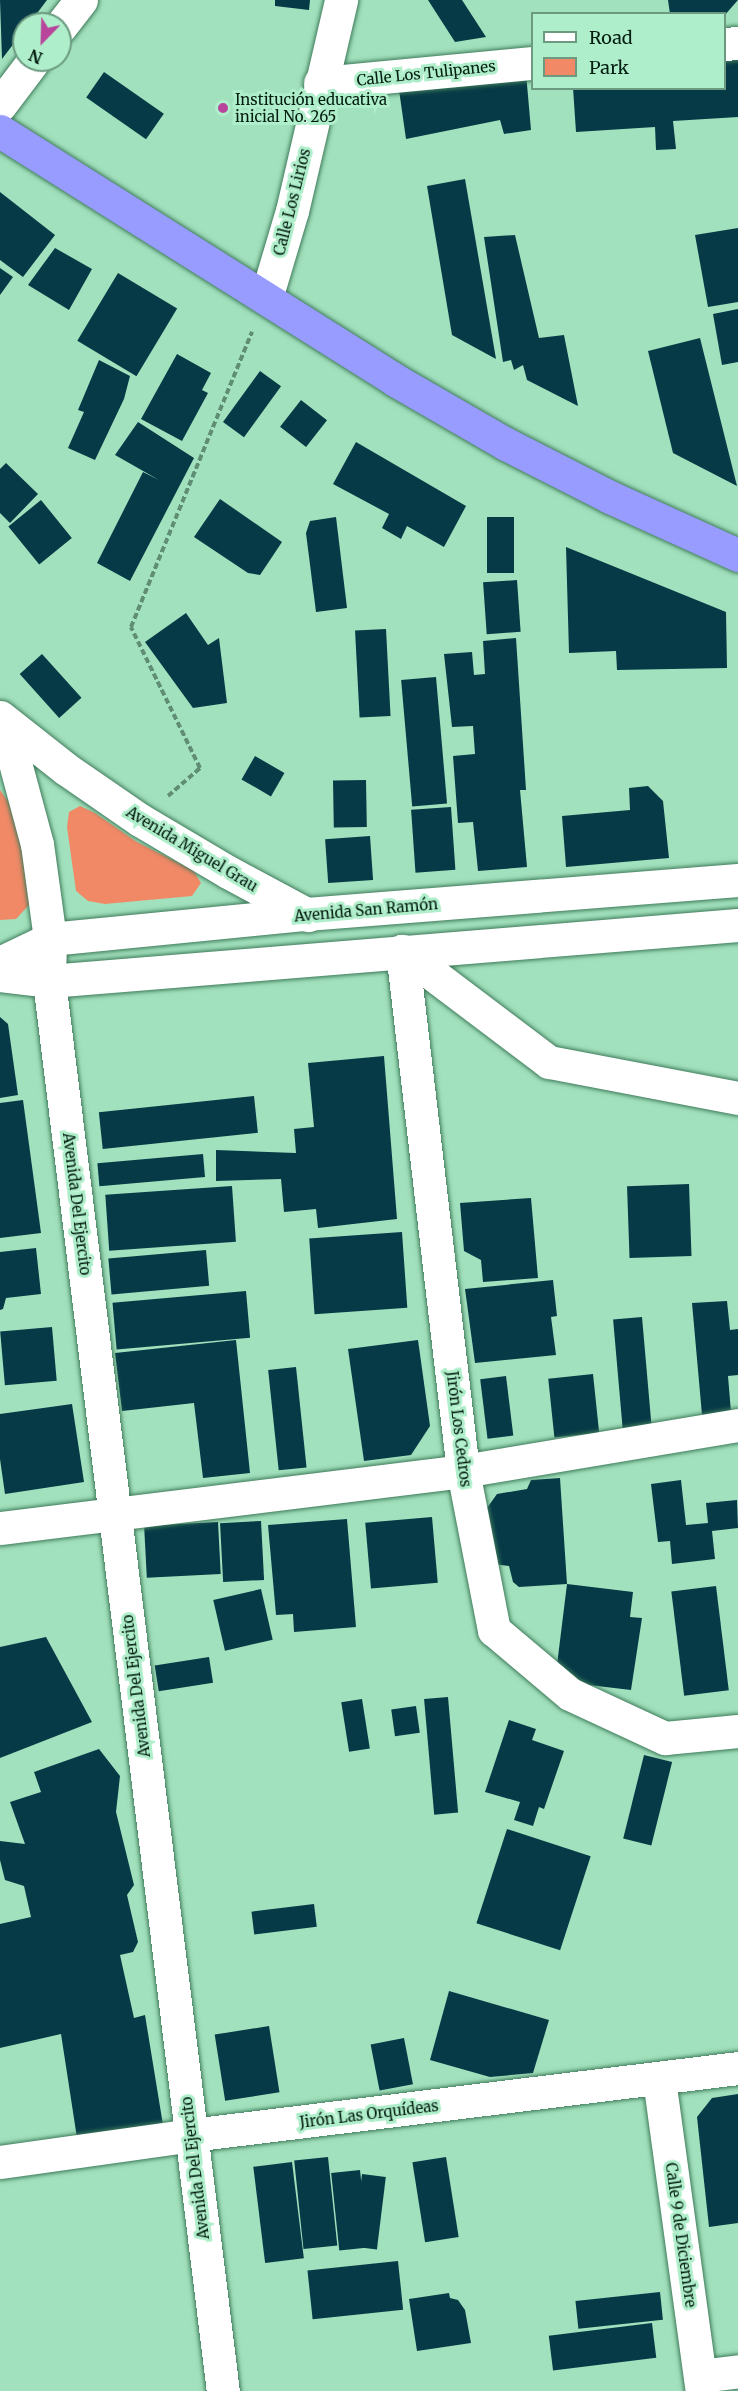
<!DOCTYPE html>
<meta charset="utf-8">
<style>
body{margin:0}
#map{position:relative;width:738px;height:2391px;overflow:hidden;background:#a2e1bd;font-family:Merriweather,serif}
div>[style]{position:absolute}
[style*='--x']{left:calc(var(--x)*1px);top:calc(var(--y)*1px);width:calc(var(--w)*1px);rotate:calc(var(--a)*1deg)}
.green>*{inset:0;background:#f18967}
.building>*{inset:0;background:#073a47;transform-origin:0 0}
.path>*{height:4px;margin-top:-2px;transform-origin:0;background:repeating-linear-gradient(90deg,#5f8e74 0 6px,transparent 0 9px)}
.roads{filter:drop-shadow(0 0 2px #3f7b5b) drop-shadow(0 0 2px #3f7b5b)}
.minor>*{height:33px;margin:-16.5px;padding:0 16.5px;transform-origin:16.5px;border-radius:16.5px;background:#fff}
.tertiary>*{height:33px;margin:-16.5px;padding:0 16.5px;transform-origin:16.5px;border-radius:16.5px;background:#fff}
.trunk>*{height:33px;margin:-16.5px;padding:0 16.5px;transform-origin:16.5px;border-radius:16.5px;background:#989cfe}
.dots>*{width:16px;height:16px;translate:-50% -50%;box-sizing:border-box;border:3px solid #afeeca;border-radius:50%}
span{translate:-50% -50%;white-space:nowrap;text-align:center;line-height:1.15;-webkit-text-stroke:6px #afeeca;paint-order:stroke}
.street-label{font-size:15px;color:#041d11}
.poi-label{font-size:15px;color:#041d11}
.left{translate:0 -50%;text-align:left}
.legend{position:absolute;left:531px;top:12px;width:195px;height:78px;box-sizing:border-box;background:#afeeca;border:2px solid #6b9a80;margin:0;padding:8px 10px;list-style:none;font-size:18px;color:#041d11}
.legend li{display:flex;align-items:center;gap:12px;height:30px}
.legend b{width:30px;border:2px solid #6b9a80}
.north{position:absolute;left:12px;top:12px;width:60px;height:60px;box-sizing:border-box;background:#afeeca;border:2px solid #6b9a80;border-radius:50%;rotate:203deg;font-size:16px;font-weight:700;line-height:24px;text-align:center;color:#041d11}
.north::after{content:'';display:block;margin:auto;width:21px;height:27px;background:#b9449c;clip-path:polygon(50% 0,100% 100%,50% 72%,0 100%)}
</style>
<div id="map">
<div class="green">
<i style="clip-path:polygon(0 790px,15px 811px,25px 850px,29px 905px,16px 919px,0 920px)"></i>
<i style="clip-path:polygon(80px 806px,95px 813px,137px 842px,193px 870px,201px 883px,192px 896px,105px 904px,88px 901px,76px 891px,67px 827px,69px 812px)"></i>
</div>
<div class="building">
<i style="clip-path:polygon(0 0,47px 0,29px 24px,24px 24px,24px 30px,2px 59px)"></i>
<i style="clip-path:polygon(275px 0,310px 0,309px 10px,275px 6px)"></i>
<i style="clip-path:polygon(428px 0,462px 0,486px 37px,455px 42px)"></i>
<i style="clip-path:polygon(668px 0,738px 0,724px 16px,724px 14px,670px 14px)"></i>
<i style="clip-path:polygon(724px 52px,738px 52px,738px 117px,673px 121px,676px 149px,656px 150px,655px 127px,576px 132px,573px 88px,724px 88px)"></i>
<i style="left:104px;top:72px;width:73px;height:31px;rotate:35deg"></i>
<i style="clip-path:polygon(526px 73px,531px 130px,504px 134px,500px 120px,406px 139px,399px 90px)"></i>
<i style="clip-path:polygon(465px 179px,496px 359px,452px 335px,427px 186px)"></i>
<i style="clip-path:polygon(0 192px,55px 235px,23px 277px,0 260px)"></i>
<i style="clip-path:polygon(738px 228px,738px 302px,708px 307px,695px 235px)"></i>
<i style="clip-path:polygon(515px 235px,539px 338px,564px 335px,578px 406px,527px 380px,523px 365px,514px 370px,511px 360px,503px 362px,484px 237px)"></i>
<i style="clip-path:polygon(55px 248px,92px 269px,69px 310px,28px 285px)"></i>
<i style="clip-path:polygon(0 268px,13px 277px,0 295px)"></i>
<i style="left:118px;top:273px;width:69px;height:79px;rotate:31deg"></i>
<i style="clip-path:polygon(738px 309px,738px 362px,722px 365px,713px 314px)"></i>
<i style="clip-path:polygon(700px 338px,737px 486px,673px 453px,648px 351px)"></i>
<i style="clip-path:polygon(177px 354px,211px 373px,202px 390px,208px 393px,182px 441px,141px 419px)"></i>
<i style="clip-path:polygon(99px 360px,130px 376px,124px 399px,95px 460px,68px 448px,84px 412px,78px 410px)"></i>
<i style="left:260px;top:371px;width:26px;height:63px;rotate:36deg"></i>
<i style="left:301px;top:400px;width:33px;height:34px;rotate:38deg"></i>
<i style="clip-path:polygon(138px 422px,194px 458px,130px 581px,97px 563px,143px 472px,159px 480px,115px 455px)"></i>
<i style="clip-path:polygon(356px 442px,466px 506px,444px 547px,407px 526px,401px 539px,382px 528px,389px 514px,333px 484px)"></i>
<i style="clip-path:polygon(6px 463px,38px 494px,10px 523px,0 513px,0 469px)"></i>
<i style="clip-path:polygon(220px 499px,282px 542px,260px 575px,248px 573px,194px 537px)"></i>
<i style="left:41px;top:500px;width:49px;height:42px;rotate:51deg"></i>
<i style="clip-path:polygon(336px 517px,347px 608px,316px 612px,306px 533px,310px 521px)"></i>
<i style="left:487px;top:517px;width:27px;height:56px"></i>
<i style="clip-path:polygon(566px 547px,726px 612px,727px 668px,617px 670px,616px 651px,569px 653px)"></i>
<i style="left:517px;top:580px;width:52px;height:34px;rotate:86deg"></i>
<i style="clip-path:polygon(186px 613px,208px 645px,219px 638px,227px 703px,193px 708px,145px 642px)"></i>
<i style="left:386px;top:629px;width:87px;height:31px;rotate:87deg"></i>
<i style="clip-path:polygon(516px 638px,526px 790px,520px 790px,527px 867px,478px 871px,473px 822px,458px 823px,453px 756px,475px 754px,473px 726px,452px 727px,444px 654px,472px 652px,474px 675px,485px 674px,483px 641px)"></i>
<i style="left:42px;top:654px;width:59px;height:30px;rotate:48deg"></i>
<i style="left:436px;top:677px;width:127px;height:35px;rotate:85deg"></i>
<i style="left:255px;top:756px;width:34px;height:27px;rotate:30deg"></i>
<i style="left:366px;top:780px;width:47px;height:33px;rotate:89deg"></i>
<i style="clip-path:polygon(648px 786px,663px 801px,669px 858px,566px 867px,562px 816px,630px 810px,629px 788px)"></i>
<i style="left:451px;top:807px;width:63px;height:40px;rotate:86deg"></i>
<i style="left:370px;top:836px;width:44px;height:45px;rotate:86deg"></i>
<i style="clip-path:polygon(0 1017px,8px 1024px,18px 1095px,0 1098px)"></i>
<i style="clip-path:polygon(384px 1056px,397px 1219px,318px 1228px,316px 1209px,284px 1212px,281px 1179px,216px 1181px,216px 1150px,296px 1153px,294px 1129px,314px 1127px,308px 1063px)"></i>
<i style="left:254px;top:1096px;width:37px;height:156px;rotate:84deg"></i>
<i style="clip-path:polygon(23px 1100px,41px 1233px,0 1238px,0 1103px)"></i>
<i style="left:203px;top:1154px;width:23px;height:106px;rotate:85deg"></i>
<i style="left:689px;top:1184px;width:72px;height:62px;rotate:88deg"></i>
<i style="left:232px;top:1186px;width:56px;height:127px;rotate:86deg"></i>
<i style="clip-path:polygon(531px 1198px,538px 1278px,483px 1282px,481px 1260px,464px 1251px,460px 1203px)"></i>
<i style="left:402px;top:1232px;width:76px;height:93px;rotate:86deg"></i>
<i style="clip-path:polygon(36px 1248px,41px 1294px,6px 1298px,3px 1309px,0 1310px,0 1252px)"></i>
<i style="left:206px;top:1250px;width:36px;height:98px;rotate:85deg"></i>
<i style="clip-path:polygon(553px 1280px,557px 1316px,551px 1317px,556px 1355px,475px 1363px,465px 1289px)"></i>
<i style="left:246px;top:1291px;width:47px;height:134px;rotate:85deg"></i>
<i style="clip-path:polygon(727px 1301px,730px 1330px,738px 1329px,738px 1375px,728px 1376px,731px 1412px,702px 1415px,692px 1303px)"></i>
<i style="left:642px;top:1317px;width:110px;height:29px;rotate:85deg"></i>
<i style="left:52px;top:1327px;width:54px;height:52px;rotate:85deg"></i>
<i style="clip-path:polygon(236px 1340px,250px 1473px,203px 1478px,194px 1403px,122px 1411px,115px 1353px)"></i>
<i style="clip-path:polygon(418px 1340px,430px 1426px,411px 1455px,364px 1461px,348px 1349px)"></i>
<i style="left:296px;top:1367px;width:101px;height:28px;rotate:84deg"></i>
<i style="left:593px;top:1374px;width:59px;height:45px;rotate:84deg"></i>
<i style="left:506px;top:1376px;width:60px;height:26px;rotate:83deg"></i>
<i style="clip-path:polygon(72px 1404px,84px 1482px,5px 1494px,0 1459px,0 1414px)"></i>
<i style="clip-path:polygon(560px 1478px,567px 1584px,633px 1592px,630px 1617px,642px 1618px,631px 1690px,555px 1681px,567px 1584px,519px 1587px,513px 1582px,509px 1566px,493px 1564px,482px 1515px,497px 1494px,527px 1489px,531px 1480px)"></i>
<i style="clip-path:polygon(681px 1480px,686px 1525px,708px 1523px,706px 1503px,737px 1500px,738px 1528px,712px 1531px,715px 1559px,672px 1564px,670px 1541px,658px 1542px,651px 1484px)"></i>
<i style="left:432px;top:1517px;width:66px;height:67px;rotate:85deg"></i>
<i style="clip-path:polygon(347px 1519px,356px 1627px,294px 1632px,293px 1614px,276px 1615px,268px 1525px)"></i>
<i style="left:261px;top:1521px;width:59px;height:41px;rotate:87deg"></i>
<i style="left:218px;top:1522px;width:52px;height:74px;rotate:87deg"></i>
<i style="left:716px;top:1586px;width:105px;height:45px;rotate:83deg"></i>
<i style="left:261px;top:1589px;width:52px;height:49px;rotate:77deg"></i>
<i style="clip-path:polygon(46px 1637px,92px 1722px,0 1758px,0 1647px)"></i>
<i style="left:209px;top:1657px;width:26px;height:55px;rotate:81deg"></i>
<i style="left:448px;top:1697px;width:116px;height:24px;rotate:85deg"></i>
<i style="left:362px;top:1699px;width:50px;height:21px;rotate:81deg"></i>
<i style="left:416px;top:1706px;width:27px;height:25px;rotate:82deg"></i>
<i style="clip-path:polygon(509px 1720px,536px 1729px,532px 1740px,564px 1751px,544px 1809px,539px 1807px,533px 1826px,514px 1820px,520px 1802px,485px 1792px)"></i>
<i style="clip-path:polygon(99px 1749px,120px 1776px,116px 1812px,134px 1885px,127px 1895px,138px 1942px,133px 1952px,120px 1955px,134px 2018px,145px 2015px,163px 2125px,77px 2138px,61px 2034px,0 2048px,0 1924px,31px 1917px,24px 1886px,5px 1880px,0 1860px,0 1841px,25px 1844px,10px 1802px,41px 1792px,34px 1772px)"></i>
<i style="left:644px;top:1755px;width:29px;height:86px;rotate:14deg"></i>
<i style="left:507px;top:1829px;width:88px;height:99px;rotate:18deg"></i>
<i style="left:314px;top:1904px;width:23px;height:63px;rotate:83deg"></i>
<i style="clip-path:polygon(449px 1991px,549px 2020px,533px 2073px,490px 2077px,430px 2060px)"></i>
<i style="left:269px;top:2026px;width:67px;height:55px;rotate:81deg"></i>
<i style="left:404px;top:2038px;width:47px;height:34px;rotate:79deg"></i>
<i style="clip-path:polygon(738px 2094px,738px 2223px,709px 2227px,697px 2117px,712px 2098px)"></i>
<i style="left:328px;top:2157px;width:89px;height:34px;rotate:84deg"></i>
<i style="left:446px;top:2157px;width:81px;height:34px;rotate:81deg"></i>
<i style="left:292px;top:2162px;width:97px;height:39px;rotate:83deg"></i>
<i style="left:360px;top:2170px;width:78px;height:29px;rotate:84deg"></i>
<i style="left:362px;top:2174px;width:24px;height:73px;rotate:7deg"></i>
<i style="left:398px;top:2261px;width:49px;height:91px;rotate:84deg"></i>
<i style="left:660px;top:2292px;width:28px;height:85px;rotate:84deg"></i>
<i style="clip-path:polygon(449px 2293px,450px 2298px,458px 2300px,465px 2310px,471px 2343px,417px 2351px,409px 2299px)"></i>
<i style="left:652px;top:2323px;width:35px;height:104px;rotate:83deg"></i>
</div>
<div class="path">
<i style="--x:168;--y:796;--w:43;--a:-41.2"></i>
<i style="--x:200;--y:768;--w:157;--a:-116.1"></i>
<i style="--x:131;--y:627;--w:319;--a:-67.7"></i>
</div>
<div class="roads">
<div class="minor">
<i style="--x:60;--y:27;--w:34;--a:-52"></i>
<i style="--x:724;--y:44;--w:14;--a:-4"></i>
<i style="--x:320;--y:83;--w:213;--a:-5.4"></i>
<i style="--x:0;--y:105;--w:56;--a:-52.9"></i>
<i style="--x:266;--y:298;--w:91;--a:-73.4"></i>
<i style="--x:292;--y:211;--w:217;--a:-76.9"></i>
<i style="--x:402;--y:951;--w:524;--a:83.31"></i>
<i style="--x:463;--y:1471;--w:162;--a:79"></i>
<i style="--x:494;--y:1630;--w:99;--a:40.1"></i>
<i style="--x:570;--y:1694;--w:105;--a:24.9"></i>
<i style="--x:665;--y:1738;--w:73;--a:-5.5"></i>
<i style="--x:402;--y:951;--w:184;--a:37.1"></i>
<i style="--x:549;--y:1062;--w:192;--a:10.8"></i>
<i style="--x:0;--y:1528;--w:466;--a:-7"></i>
<i style="--x:463;--y:1471;--w:279;--a:-9.5"></i>
<i style="--x:659;--y:2079;--w:315;--a:82.2"></i>
<i style="--x:0;--y:2162;--w:193;--a:-8"></i>
<i style="--x:191;--y:2135;--w:551;--a:-6.98"></i>
<i style="--x:700;--y:2376;--w:38;--a:-7"></i>
</div>
<div class="tertiary">
<i style="--x:0;--y:717;--w:84;--a:38.2"></i>
<i style="--x:66;--y:769;--w:90;--a:34.6"></i>
<i style="--x:140;--y:820;--w:102;--a:30.6"></i>
<i style="--x:228;--y:872;--w:91;--a:28.3"></i>
<i style="--x:4;--y:722;--w:126;--a:74.9"></i>
<i style="--x:37;--y:844;--w:96;--a:82.2"></i>
<i style="--x:50;--y:939;--w:42;--a:91.4"></i>
<i style="--x:49;--y:981;--w:1421;--a:82.97"></i>
<i style="--x:0;--y:963;--w:55;--a:-25.6"></i>
<i style="--x:50;--y:939;--w:257;--a:-5.6"></i>
<i style="--x:306;--y:914;--w:433;--a:-4.5"></i>
<i style="--x:0;--y:975;--w:49;--a:7"></i>
<i style="--x:49;--y:981;--w:691;--a:-4.65"></i>
</div>
<div class="trunk">
<i style="--x:0;--y:131;--w:467;--a:32.2"></i>
<i style="--x:395;--y:380;--w:128;--a:30"></i>
<i style="--x:506;--y:444;--w:117;--a:27"></i>
<i style="--x:610;--y:497;--w:141;--a:24.4"></i>
</div>
</div>
<div class="dots">
<i style="left:223px;top:108px;background:#b9449c"></i>
</div>
<div class="street-label">
<span style="left:426px;top:73px;rotate:-6deg">Calle Los Tulipanes</span>
<span style="left:292px;top:202px;rotate:-76deg">Calle Los Lirios</span>
<span style="left:192px;top:849px;rotate:31deg">Avenida Miguel Grau</span>
<span style="left:366px;top:910px;rotate:-5deg">Avenida San Ramón</span>
<span style="left:77px;top:1204px;rotate:83deg">Avenida Del Ejercito</span>
<span style="left:459px;top:1429px;rotate:83deg">Jirón Los Cedros</span>
<span style="left:136px;top:1686px;rotate:-97deg">Avenida Del Ejercito</span>
<span style="left:369px;top:2114px;rotate:-7deg">Jirón Las Orquídeas</span>
<span style="left:195px;top:2168px;rotate:-97deg">Avenida Del Ejercito</span>
<span style="left:681px;top:2235px;rotate:82deg">Calle 9 de Diciembre</span>
</div>
<div class="poi-label">
<span class="left" style="left:235px;top:108px">Institución educativa<br>inicial No. 265</span>
</div>
<ul class="legend">
<li><b style="height:8px;background:#fff"></b>Road</li>
<li><b style="height:16px;background:#f18967"></b>Park</li>
</ul>
<div class="north">N</div>
</div>
